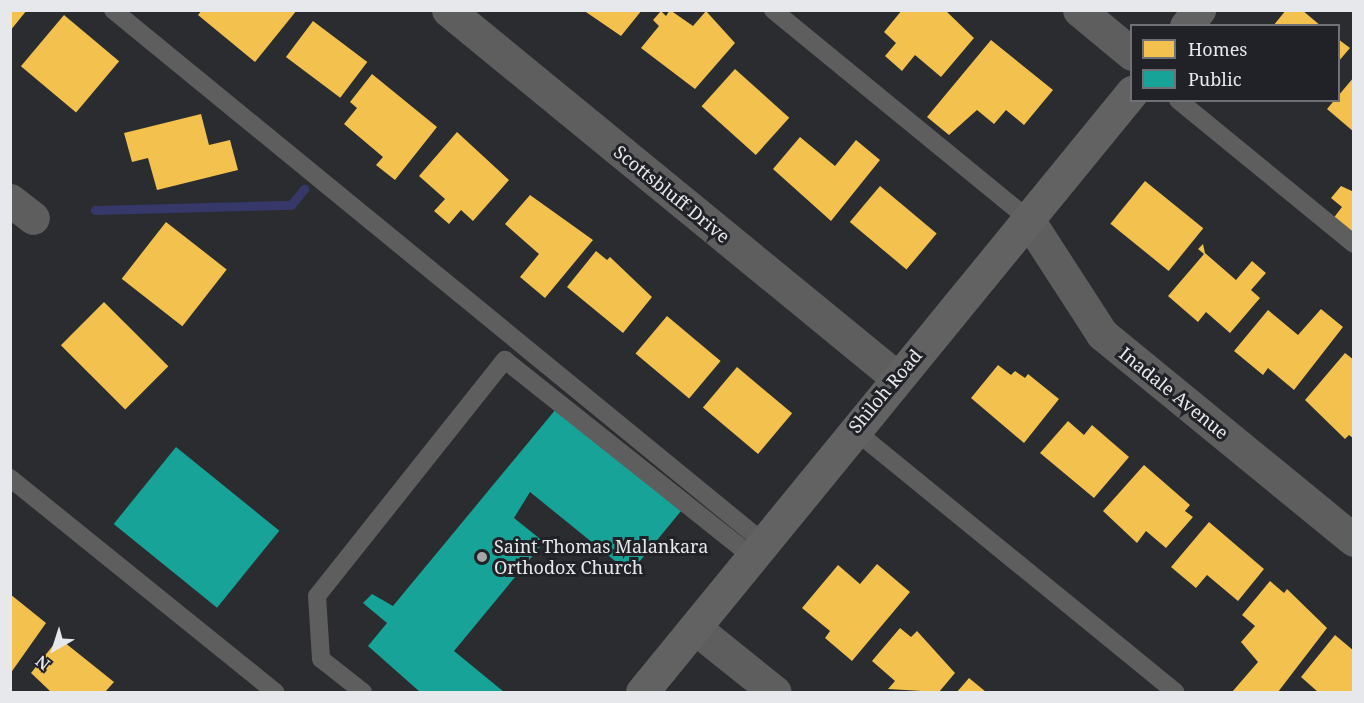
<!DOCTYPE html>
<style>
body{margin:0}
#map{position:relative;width:1364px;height:703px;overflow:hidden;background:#2b2c30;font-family:"Noto Serif",serif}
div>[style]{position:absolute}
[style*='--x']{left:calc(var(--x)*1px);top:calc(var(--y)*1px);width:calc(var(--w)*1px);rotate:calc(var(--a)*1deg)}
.homes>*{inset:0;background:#f2c14e;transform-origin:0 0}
.public>*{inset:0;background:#17a398;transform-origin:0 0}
.stream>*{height:9px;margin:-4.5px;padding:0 4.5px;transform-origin:4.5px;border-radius:4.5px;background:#363869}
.lane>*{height:18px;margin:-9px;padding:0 9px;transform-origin:9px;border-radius:9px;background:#5f5e5e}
.street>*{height:33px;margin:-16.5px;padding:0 16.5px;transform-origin:16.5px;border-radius:16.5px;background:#5f5e5e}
.secondary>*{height:33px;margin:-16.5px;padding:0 16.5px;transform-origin:16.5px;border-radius:16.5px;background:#616261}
.dots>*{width:16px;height:16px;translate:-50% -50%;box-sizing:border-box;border:3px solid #212227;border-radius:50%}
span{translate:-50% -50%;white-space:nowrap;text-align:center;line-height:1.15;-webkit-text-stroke:6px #212227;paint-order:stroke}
.street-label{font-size:18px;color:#e7e8ec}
.poi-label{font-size:18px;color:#e7e8ec}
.left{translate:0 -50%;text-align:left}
.frame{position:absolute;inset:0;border:12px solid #e7e8ec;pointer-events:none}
.legend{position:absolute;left:1130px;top:24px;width:210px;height:78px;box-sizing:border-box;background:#212227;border:2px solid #707176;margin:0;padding:8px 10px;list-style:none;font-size:18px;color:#e7e8ec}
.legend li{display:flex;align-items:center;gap:12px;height:30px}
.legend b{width:30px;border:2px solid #707176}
.north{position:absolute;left:24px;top:619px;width:60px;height:60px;-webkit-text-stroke:4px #212227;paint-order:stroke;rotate:219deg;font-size:16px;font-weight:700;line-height:24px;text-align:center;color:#e7e8ec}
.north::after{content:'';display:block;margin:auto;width:21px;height:27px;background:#e7e8ec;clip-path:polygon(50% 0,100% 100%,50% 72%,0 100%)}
</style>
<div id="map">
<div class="homes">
<i style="clip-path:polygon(10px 10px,27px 10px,10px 31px)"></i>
<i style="clip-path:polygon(202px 10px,297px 10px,255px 62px,198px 15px)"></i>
<i style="clip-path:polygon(583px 10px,642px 10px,621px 36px)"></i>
<i style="clip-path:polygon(670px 10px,693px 26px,706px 11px,735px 43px,695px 89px,641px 48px,659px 26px,653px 20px,661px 11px,666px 16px)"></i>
<i style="clip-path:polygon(902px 10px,945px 10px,974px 38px,941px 77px,915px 55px,902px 71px,885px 56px,896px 43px,884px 32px)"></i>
<i style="clip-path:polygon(1286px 10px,1302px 10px,1321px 26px,1273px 26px)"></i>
<i style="left:64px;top:15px;width:72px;height:67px;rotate:40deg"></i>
<i style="left:313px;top:21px;width:68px;height:45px;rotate:37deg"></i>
<i style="clip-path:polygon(1338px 39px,1350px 48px,1338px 62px)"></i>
<i style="clip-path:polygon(991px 40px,1053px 90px,1024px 125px,1006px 110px,994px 124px,977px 110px,949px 135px,927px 117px)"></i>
<i style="left:735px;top:69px;width:73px;height:50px;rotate:42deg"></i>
<i style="clip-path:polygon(372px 74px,437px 127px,395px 180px,376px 165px,383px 157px,344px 124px,357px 108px,350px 102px)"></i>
<i style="clip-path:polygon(1354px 77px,1354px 132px,1327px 109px)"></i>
<i style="clip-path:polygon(201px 114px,209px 145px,230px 140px,238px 170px,157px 190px,148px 158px,132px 162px,124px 133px)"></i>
<i style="clip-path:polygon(457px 132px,509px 180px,473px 221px,461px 210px,449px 224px,434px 211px,445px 199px,419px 176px)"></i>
<i style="clip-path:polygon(800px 137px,835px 166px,856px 140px,880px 160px,831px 221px,773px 169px)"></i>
<i style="left:1145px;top:181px;width:75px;height:55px;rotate:39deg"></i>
<i style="left:880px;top:186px;width:74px;height:47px;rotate:40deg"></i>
<i style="clip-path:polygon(1341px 186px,1354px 192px,1354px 235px,1332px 220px,1342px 207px,1331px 198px)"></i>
<i style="clip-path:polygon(530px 195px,593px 240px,545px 298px,520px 277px,539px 254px,505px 224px)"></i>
<i style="left:166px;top:222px;width:77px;height:72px;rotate:38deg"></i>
<i style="clip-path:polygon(1203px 244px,1205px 253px,1236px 280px,1252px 261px,1266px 273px,1251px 290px,1260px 298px,1230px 333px,1206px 312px,1198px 322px,1168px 296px,1204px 254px,1198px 249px)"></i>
<i style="clip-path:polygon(596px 251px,607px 260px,610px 257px,652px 297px,623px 333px,567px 287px)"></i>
<i style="left:104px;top:302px;width:91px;height:61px;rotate:45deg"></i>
<i style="clip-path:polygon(1321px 309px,1343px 327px,1294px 390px,1268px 368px,1263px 375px,1234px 351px,1268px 310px,1298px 335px)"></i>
<i style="left:667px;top:316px;width:70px;height:49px;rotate:40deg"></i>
<i style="clip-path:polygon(1345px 353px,1354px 360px,1354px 439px,1349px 435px,1345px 439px,1305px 400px)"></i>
<i style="clip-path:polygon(998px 365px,1011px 375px,1015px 371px,1025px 378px,1028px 374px,1059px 399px,1024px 443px,971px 398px)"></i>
<i style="left:737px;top:367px;width:72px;height:53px;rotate:40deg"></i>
<i style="clip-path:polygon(1068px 421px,1084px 435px,1092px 425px,1129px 457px,1094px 498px,1040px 453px)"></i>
<i style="clip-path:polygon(1144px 465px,1190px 505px,1185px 511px,1193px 517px,1166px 548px,1146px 531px,1137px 543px,1103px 511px)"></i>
<i style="clip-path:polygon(1209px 522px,1264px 569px,1238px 601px,1207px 575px,1196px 588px,1171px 567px)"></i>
<i style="clip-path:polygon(877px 564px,910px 592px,852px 661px,825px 638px,830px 631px,802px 608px,838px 565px,860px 584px)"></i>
<i style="clip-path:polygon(1270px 581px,1284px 593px,1287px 589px,1327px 628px,1278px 692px,1232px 692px,1258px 662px,1241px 642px,1255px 626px,1242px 615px)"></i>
<i style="clip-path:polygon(10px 594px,46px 623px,10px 674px)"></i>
<i style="clip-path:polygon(900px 628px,911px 637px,917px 631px,955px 673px,939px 692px,888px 689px,895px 681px,872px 661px)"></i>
<i style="clip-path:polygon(1335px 635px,1354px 651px,1354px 692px,1318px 692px,1301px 677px)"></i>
<i style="clip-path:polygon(59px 638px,114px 682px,105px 692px,51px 692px,31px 673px)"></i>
<i style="clip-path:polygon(969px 678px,986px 692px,957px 692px)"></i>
</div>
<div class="public">
<i style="clip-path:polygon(556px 409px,681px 511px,630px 573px,530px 492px,514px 518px,544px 542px,454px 651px,504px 692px,420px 692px,368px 646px,387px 623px,363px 603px,372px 594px,393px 606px)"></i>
<i style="left:176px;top:447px;width:133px;height:99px;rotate:39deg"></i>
</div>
<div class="stream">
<i style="--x:95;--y:210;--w:196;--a:-1.5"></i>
<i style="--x:291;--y:205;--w:21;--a:-51"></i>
</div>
<div class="lane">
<i style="--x:113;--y:10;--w:840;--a:39.3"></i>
<i style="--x:773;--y:10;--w:328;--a:39.3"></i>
<i style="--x:1178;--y:100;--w:227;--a:39.3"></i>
<i style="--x:853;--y:429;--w:416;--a:39.2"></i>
<i style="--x:10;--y:478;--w:341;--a:38.9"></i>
<i style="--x:363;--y:692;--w:53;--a:-141.8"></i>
<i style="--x:321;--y:659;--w:63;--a:-93.6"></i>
<i style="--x:317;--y:596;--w:302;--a:-51.5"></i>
<i style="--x:505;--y:360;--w:315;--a:38.5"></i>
</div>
<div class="street">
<i style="--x:448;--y:10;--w:579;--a:39.32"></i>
<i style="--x:1079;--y:10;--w:69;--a:39.7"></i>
<i style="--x:10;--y:200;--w:29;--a:38"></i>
<i style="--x:1027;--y:218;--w:138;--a:57.1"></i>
<i style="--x:1102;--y:334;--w:325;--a:39.3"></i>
<i style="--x:695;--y:628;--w:102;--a:38.7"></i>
</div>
<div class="secondary">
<i style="--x:1186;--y:26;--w:21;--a:-51"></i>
<i style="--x:642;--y:692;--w:775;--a:-50.76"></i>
</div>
<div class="dots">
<i style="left:482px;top:557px;background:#a5a6aa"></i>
</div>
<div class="street-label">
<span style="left:672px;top:194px;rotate:39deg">Scottsbluff Drive</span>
<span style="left:885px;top:391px;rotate:-50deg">Shiloh Road</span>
<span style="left:1174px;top:393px;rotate:39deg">Inadale Avenue</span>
</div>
<div class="poi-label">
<span class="left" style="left:494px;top:557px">Saint Thomas Malankara<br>Orthodox Church</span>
</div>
<div class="frame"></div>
<ul class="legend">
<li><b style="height:16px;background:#f2c14e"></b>Homes</li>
<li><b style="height:16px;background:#17a398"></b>Public</li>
</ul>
<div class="north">N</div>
</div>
